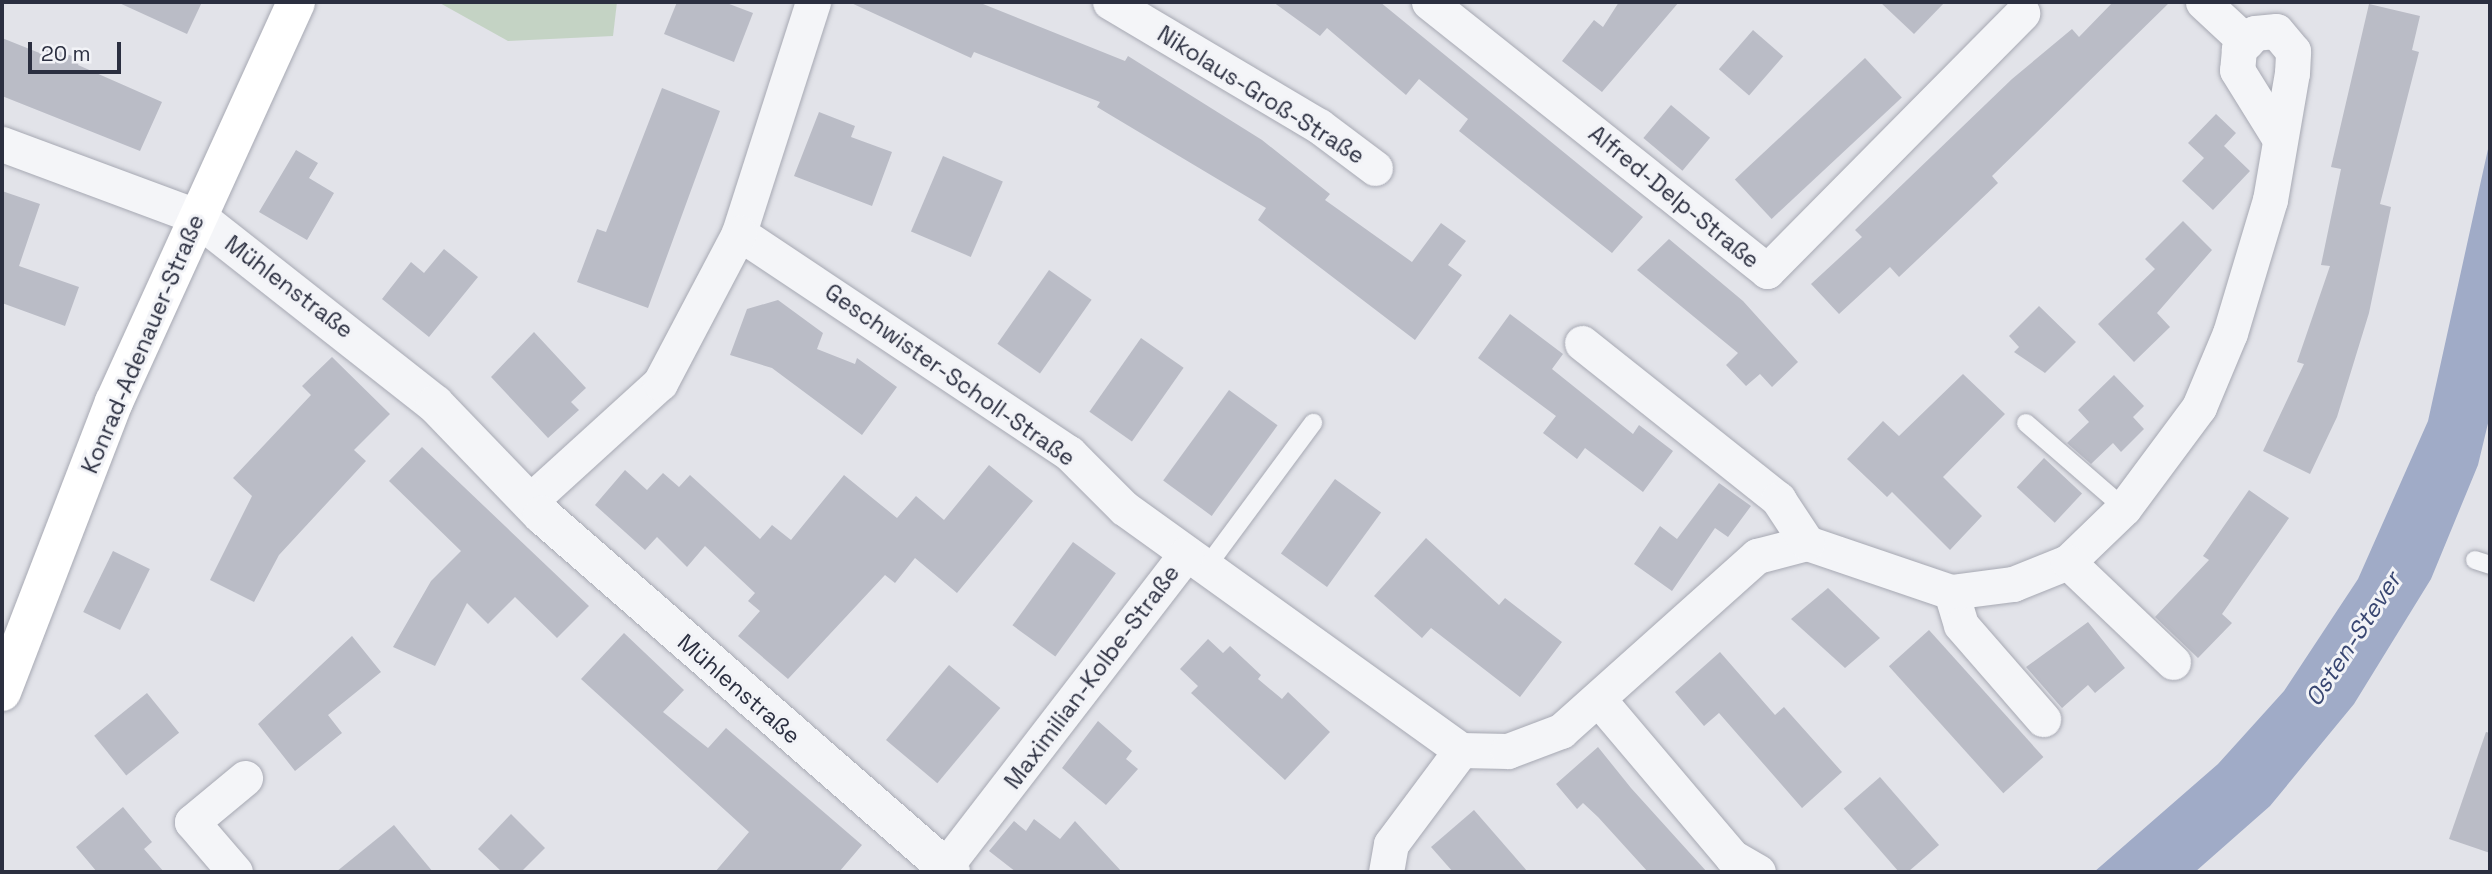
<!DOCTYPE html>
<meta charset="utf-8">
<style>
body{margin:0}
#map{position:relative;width:2492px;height:874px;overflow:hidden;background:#e2e3e9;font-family:"Space Grotesk",sans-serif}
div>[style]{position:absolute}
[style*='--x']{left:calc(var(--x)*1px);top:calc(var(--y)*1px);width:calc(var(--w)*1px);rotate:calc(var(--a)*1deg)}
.green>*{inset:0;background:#c4d3c4}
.water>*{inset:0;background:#a0abc7}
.building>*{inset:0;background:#babcc6;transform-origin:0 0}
.roads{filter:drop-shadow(0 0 2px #a7a9b3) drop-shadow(0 0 2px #a7a9b3)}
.service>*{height:18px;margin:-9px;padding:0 9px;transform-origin:9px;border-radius:9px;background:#f4f5f8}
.minor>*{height:35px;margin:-17.5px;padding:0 17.5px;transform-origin:17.5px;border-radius:17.5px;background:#f4f5f8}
.tertiary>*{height:38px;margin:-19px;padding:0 19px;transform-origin:19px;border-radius:19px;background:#f4f5f8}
.primary>*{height:38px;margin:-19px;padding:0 19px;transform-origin:19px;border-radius:19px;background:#fff}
span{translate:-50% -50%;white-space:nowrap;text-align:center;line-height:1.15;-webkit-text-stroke:6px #f2f3f7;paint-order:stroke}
.street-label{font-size:23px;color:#2b2f40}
.water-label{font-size:24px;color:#384671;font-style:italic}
.frame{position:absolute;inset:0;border:4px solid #2b2f40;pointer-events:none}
.scale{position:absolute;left:28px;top:42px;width:93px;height:32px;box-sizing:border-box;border:4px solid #2b2f40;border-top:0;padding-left:9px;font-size:21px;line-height:24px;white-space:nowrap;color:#2b2f40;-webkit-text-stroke:5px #f2f3f7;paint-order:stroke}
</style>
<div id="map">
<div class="green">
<i style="clip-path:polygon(438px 2px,617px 2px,613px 36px,508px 41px)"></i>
</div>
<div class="water">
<i style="clip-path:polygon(2490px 140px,2490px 415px,2478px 465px,2431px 579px,2354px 704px,2270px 806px,2195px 872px,2094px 872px,2218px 764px,2284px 691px,2358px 579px,2428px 421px)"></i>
</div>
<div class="building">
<i style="clip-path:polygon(117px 2px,202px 2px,187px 34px)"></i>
<i style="clip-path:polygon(677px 2px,724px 2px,753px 13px,734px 62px,664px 34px)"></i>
<i style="clip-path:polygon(849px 2px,978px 2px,1125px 61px,1128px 56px,1262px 140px,1330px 194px,1325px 200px,1412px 262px,1441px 223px,1466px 241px,1448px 265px,1462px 275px,1415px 340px,1258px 220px,1266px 208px,1097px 107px,1100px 102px,974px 52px,971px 58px)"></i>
<i style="clip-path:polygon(1273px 2px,1380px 2px,1643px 217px,1612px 253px,1459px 131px,1468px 119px,1419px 79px,1406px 95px,1327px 28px,1320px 36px)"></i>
<i style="clip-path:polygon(1619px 2px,1679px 2px,1602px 92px,1562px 61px,1594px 20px,1603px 27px)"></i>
<i style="clip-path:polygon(1880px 2px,1945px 2px,1914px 34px)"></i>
<i style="clip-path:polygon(2113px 2px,2170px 2px,1992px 176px,1998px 183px,1935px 243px,1899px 277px,1890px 267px,1839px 314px,1811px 284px,1862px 237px,1855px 230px,2012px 79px,2072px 29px,2079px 37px)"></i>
<i style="clip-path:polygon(2369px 4px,2420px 16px,2412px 50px,2419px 52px,2380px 204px,2391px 207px,2369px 313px,2337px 417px,2310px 474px,2263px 451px,2304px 364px,2297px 362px,2330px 266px,2321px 265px,2341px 169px,2331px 167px)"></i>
<i style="left:1753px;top:30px;width:40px;height:52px;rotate:41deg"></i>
<i style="clip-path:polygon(2px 38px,42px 54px,45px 46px,80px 59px,78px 65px,162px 102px,140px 151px,2px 96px)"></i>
<i style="left:1865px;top:58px;width:54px;height:178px;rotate:47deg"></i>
<i style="clip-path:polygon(662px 88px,720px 111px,648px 308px,577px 282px,597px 229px,606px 232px)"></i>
<i style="left:1671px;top:105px;width:51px;height:43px;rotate:40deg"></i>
<i style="clip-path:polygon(819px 112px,855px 126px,851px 137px,892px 152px,872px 206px,794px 176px)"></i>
<i style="clip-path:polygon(2216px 114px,2236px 133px,2224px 146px,2250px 171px,2213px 210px,2182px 181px,2204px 158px,2188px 143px)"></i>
<i style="clip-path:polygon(296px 150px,318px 163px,309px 178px,334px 193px,307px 240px,259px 212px)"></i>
<i style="left:943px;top:156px;width:65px;height:82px;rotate:23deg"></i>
<i style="clip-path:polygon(2px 191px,40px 204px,19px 266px,79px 287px,65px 326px,2px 303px)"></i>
<i style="clip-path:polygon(2183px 221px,2212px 250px,2157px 313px,2170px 327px,2134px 362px,2098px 324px,2155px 269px,2145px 259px)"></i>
<i style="clip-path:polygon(1669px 239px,1743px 301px,1798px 362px,1772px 387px,1760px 374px,1746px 386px,1726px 365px,1738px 353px,1637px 270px)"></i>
<i style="clip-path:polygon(444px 249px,478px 277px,429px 337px,382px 299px,411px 262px,424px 273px)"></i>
<i style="left:1049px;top:270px;width:52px;height:90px;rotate:35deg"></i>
<i style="clip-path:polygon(778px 300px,823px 333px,817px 349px,855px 364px,857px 358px,897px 387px,862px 435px,772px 368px,730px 355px,747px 309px)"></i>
<i style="clip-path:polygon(2039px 306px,2076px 342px,2045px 373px,2014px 352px,2019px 347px,2009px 336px)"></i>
<i style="clip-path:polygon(1510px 314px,1563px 354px,1552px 369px,1633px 434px,1639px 425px,1673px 451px,1643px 492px,1585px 448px,1577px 459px,1543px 433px,1556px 416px,1478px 358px)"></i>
<i style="clip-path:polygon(534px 332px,586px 388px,571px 402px,579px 410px,548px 438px,491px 377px)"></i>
<i style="left:1141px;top:338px;width:52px;height:90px;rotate:35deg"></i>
<i style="clip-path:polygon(332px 357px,390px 414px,354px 450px,366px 461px,279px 555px,254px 602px,210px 580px,252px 496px,233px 478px,311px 395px,302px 386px)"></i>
<i style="clip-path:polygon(1963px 374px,2005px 414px,1943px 477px,1982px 516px,1950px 550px,1892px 492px,1887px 497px,1847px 459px,1883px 421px,1899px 436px)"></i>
<i style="clip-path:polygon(2114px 375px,2144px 406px,2133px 417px,2144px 429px,2121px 452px,2113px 443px,2091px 464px,2067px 443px,2089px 422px,2078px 410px)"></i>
<i style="left:1229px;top:390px;width:60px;height:112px;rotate:36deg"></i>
<i style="clip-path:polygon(422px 447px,589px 606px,557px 638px,515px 597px,488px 624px,467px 603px,435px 666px,393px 647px,431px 581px,461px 551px,389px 481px)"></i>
<i style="left:2044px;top:458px;width:52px;height:40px;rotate:43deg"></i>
<i style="clip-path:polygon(989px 465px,1033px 501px,957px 593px,915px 558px,895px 583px,885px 575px,788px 679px,738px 636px,760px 611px,748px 601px,755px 593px,705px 546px,687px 567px,657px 537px,645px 550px,595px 505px,625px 470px,647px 490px,663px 473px,679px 487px,690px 475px,760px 539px,772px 525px,791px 540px,844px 475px,897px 518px,916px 496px,944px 520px)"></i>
<i style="left:1335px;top:479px;width:57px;height:92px;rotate:36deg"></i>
<i style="clip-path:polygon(1719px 483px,1751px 506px,1728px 537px,1715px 528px,1672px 591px,1634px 564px,1660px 526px,1677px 539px)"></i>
<i style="clip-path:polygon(2249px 490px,2289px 518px,2222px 614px,2232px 623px,2198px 658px,2155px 617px,2209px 560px,2203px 556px)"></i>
<i style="clip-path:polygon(1426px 538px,1499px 605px,1505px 598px,1562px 642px,1520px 697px,1431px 628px,1422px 638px,1374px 596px)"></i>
<i style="left:1073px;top:542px;width:53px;height:103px;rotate:36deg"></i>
<i style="left:113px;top:551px;width:41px;height:68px;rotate:26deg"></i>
<i style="clip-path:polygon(1828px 588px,1880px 638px,1845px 668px,1791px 619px)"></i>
<i style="clip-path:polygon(2088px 622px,2125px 668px,2095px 693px,2088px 685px,2062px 708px,2026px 667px)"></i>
<i style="left:1929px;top:630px;width:171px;height:54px;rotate:48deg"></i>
<i style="clip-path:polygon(624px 633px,684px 690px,663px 712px,708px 748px,726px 728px,862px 845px,839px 872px,715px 872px,749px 832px,581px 679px)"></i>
<i style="clip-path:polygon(352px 636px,381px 672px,328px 715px,342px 733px,295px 771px,258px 724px)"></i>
<i style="clip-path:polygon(1208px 639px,1223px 653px,1230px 646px,1261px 675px,1258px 679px,1282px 699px,1288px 692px,1330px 732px,1285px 780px,1191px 693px,1198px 686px,1180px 669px)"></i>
<i style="clip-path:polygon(1720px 652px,1775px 715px,1784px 707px,1842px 772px,1802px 808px,1719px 713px,1704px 726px,1675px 692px)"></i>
<i style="left:949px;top:665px;width:67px;height:98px;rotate:40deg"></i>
<i style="left:147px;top:693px;width:51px;height:68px;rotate:51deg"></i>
<i style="clip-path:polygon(1098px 721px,1132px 751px,1126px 759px,1138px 769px,1106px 805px,1062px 768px)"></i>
<i style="clip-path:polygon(2486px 732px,2490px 733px,2490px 853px,2449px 839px)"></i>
<i style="clip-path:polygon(1598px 747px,1631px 788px,1707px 872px,1648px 872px,1598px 817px,1583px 803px,1577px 809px,1556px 784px)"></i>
<i style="left:1880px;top:777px;width:90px;height:48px;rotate:49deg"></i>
<i style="clip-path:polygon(123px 807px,152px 842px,144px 849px,164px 872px,97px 872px,76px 847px)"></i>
<i style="clip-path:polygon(1474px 810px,1528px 872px,1453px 872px,1431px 847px)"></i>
<i style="clip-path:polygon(511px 814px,545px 848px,521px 872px,502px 872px,478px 849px)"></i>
<i style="clip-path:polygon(1034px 819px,1060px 839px,1075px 821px,1122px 872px,1016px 872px,989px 851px,1014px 821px,1026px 831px)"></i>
<i style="clip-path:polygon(394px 825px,433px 872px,336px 872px)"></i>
</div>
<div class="roads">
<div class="service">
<i style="--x:2026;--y:423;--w:130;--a:40.9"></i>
<i style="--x:2475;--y:560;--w:16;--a:18"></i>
<i style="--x:1205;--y:569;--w:182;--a:-53.5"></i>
</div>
<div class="minor">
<i style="--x:813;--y:2;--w:243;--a:107.8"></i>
<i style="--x:739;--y:233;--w:397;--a:33.7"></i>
<i style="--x:1069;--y:453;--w:78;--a:45"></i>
<i style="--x:1124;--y:508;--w:415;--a:35.7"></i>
<i style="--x:1461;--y:750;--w:47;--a:1.2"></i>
<i style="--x:1508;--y:751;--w:57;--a:-20.7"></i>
<i style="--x:1561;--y:731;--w:263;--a:-41.8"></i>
<i style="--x:1757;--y:556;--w:52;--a:-14.6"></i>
<i style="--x:1807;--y:543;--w:152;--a:18.8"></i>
<i style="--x:1951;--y:592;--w:63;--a:-7.4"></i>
<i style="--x:2013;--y:584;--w:59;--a:-21.8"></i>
<i style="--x:2068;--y:562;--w:78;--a:-44"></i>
<i style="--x:2124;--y:508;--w:126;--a:-53.4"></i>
<i style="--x:2199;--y:407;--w:80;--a:-67.3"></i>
<i style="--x:2230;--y:333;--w:139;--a:-73.3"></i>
<i style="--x:2270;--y:200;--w:129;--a:-80.2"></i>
<i style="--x:2292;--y:73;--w:22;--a:-87"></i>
<i style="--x:2293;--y:51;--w:26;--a:-130"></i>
<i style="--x:2276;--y:31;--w:21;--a:175"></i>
<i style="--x:2255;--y:33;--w:23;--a:135"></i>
<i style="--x:2239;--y:49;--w:21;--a:95"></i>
<i style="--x:2237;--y:70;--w:78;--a:58.2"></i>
<i style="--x:1110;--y:2;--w:243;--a:30.7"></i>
<i style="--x:1319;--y:126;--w:70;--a:36.9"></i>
<i style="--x:1429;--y:2;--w:432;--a:38.5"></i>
<i style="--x:1767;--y:271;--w:363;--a:-45.3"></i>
<i style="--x:2203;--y:2;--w:59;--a:42.9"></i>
<i style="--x:2;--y:144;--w:207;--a:20.4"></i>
<i style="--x:1582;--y:343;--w:251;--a:38.5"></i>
<i style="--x:1778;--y:499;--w:53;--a:56.6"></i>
<i style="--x:529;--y:502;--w:177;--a:-42.3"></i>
<i style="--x:660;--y:383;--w:170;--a:-62.2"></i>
<i style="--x:2068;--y:562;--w:145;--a:43.6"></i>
<i style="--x:1951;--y:592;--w:34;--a:73"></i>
<i style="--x:1961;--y:625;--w:125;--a:48.9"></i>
<i style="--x:1599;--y:700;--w:206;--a:49.7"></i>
<i style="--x:1732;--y:857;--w:30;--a:30"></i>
<i style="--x:235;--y:872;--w:66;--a:-130.7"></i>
<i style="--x:192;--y:822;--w:69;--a:-39.7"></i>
<i style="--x:941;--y:872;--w:401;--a:-52.4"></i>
<i style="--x:1386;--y:872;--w:28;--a:-80"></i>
<i style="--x:1391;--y:844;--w:117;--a:-53.3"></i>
</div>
<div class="tertiary">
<i style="--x:196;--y:216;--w:304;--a:38.2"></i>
<i style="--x:435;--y:404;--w:154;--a:46.1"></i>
<i style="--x:542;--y:515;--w:543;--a:41.12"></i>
</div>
<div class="primary">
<i style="--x:2;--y:692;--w:311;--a:-68.9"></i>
<i style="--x:114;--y:402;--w:439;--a:-65.5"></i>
</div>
</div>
<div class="street-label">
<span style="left:1261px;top:95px;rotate:32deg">Nikolaus-Groß-Straße</span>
<span style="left:1674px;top:197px;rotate:39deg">Alfred-Delp-Straße</span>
<span style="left:289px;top:287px;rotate:37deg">Mühlenstraße</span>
<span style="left:143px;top:344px;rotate:-67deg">Konrad-Adenauer-Straße</span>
<span style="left:950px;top:375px;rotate:35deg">Geschwister-Scholl-Straße</span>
<span style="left:1092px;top:677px;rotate:-53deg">Maximilian-Kolbe-Straße</span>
<span style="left:739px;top:689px;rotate:41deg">Mühlenstraße</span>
</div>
<div class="water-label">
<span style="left:2353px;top:639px;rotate:-57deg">Osten-Stever</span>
</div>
<div class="frame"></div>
<div class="scale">20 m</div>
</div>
